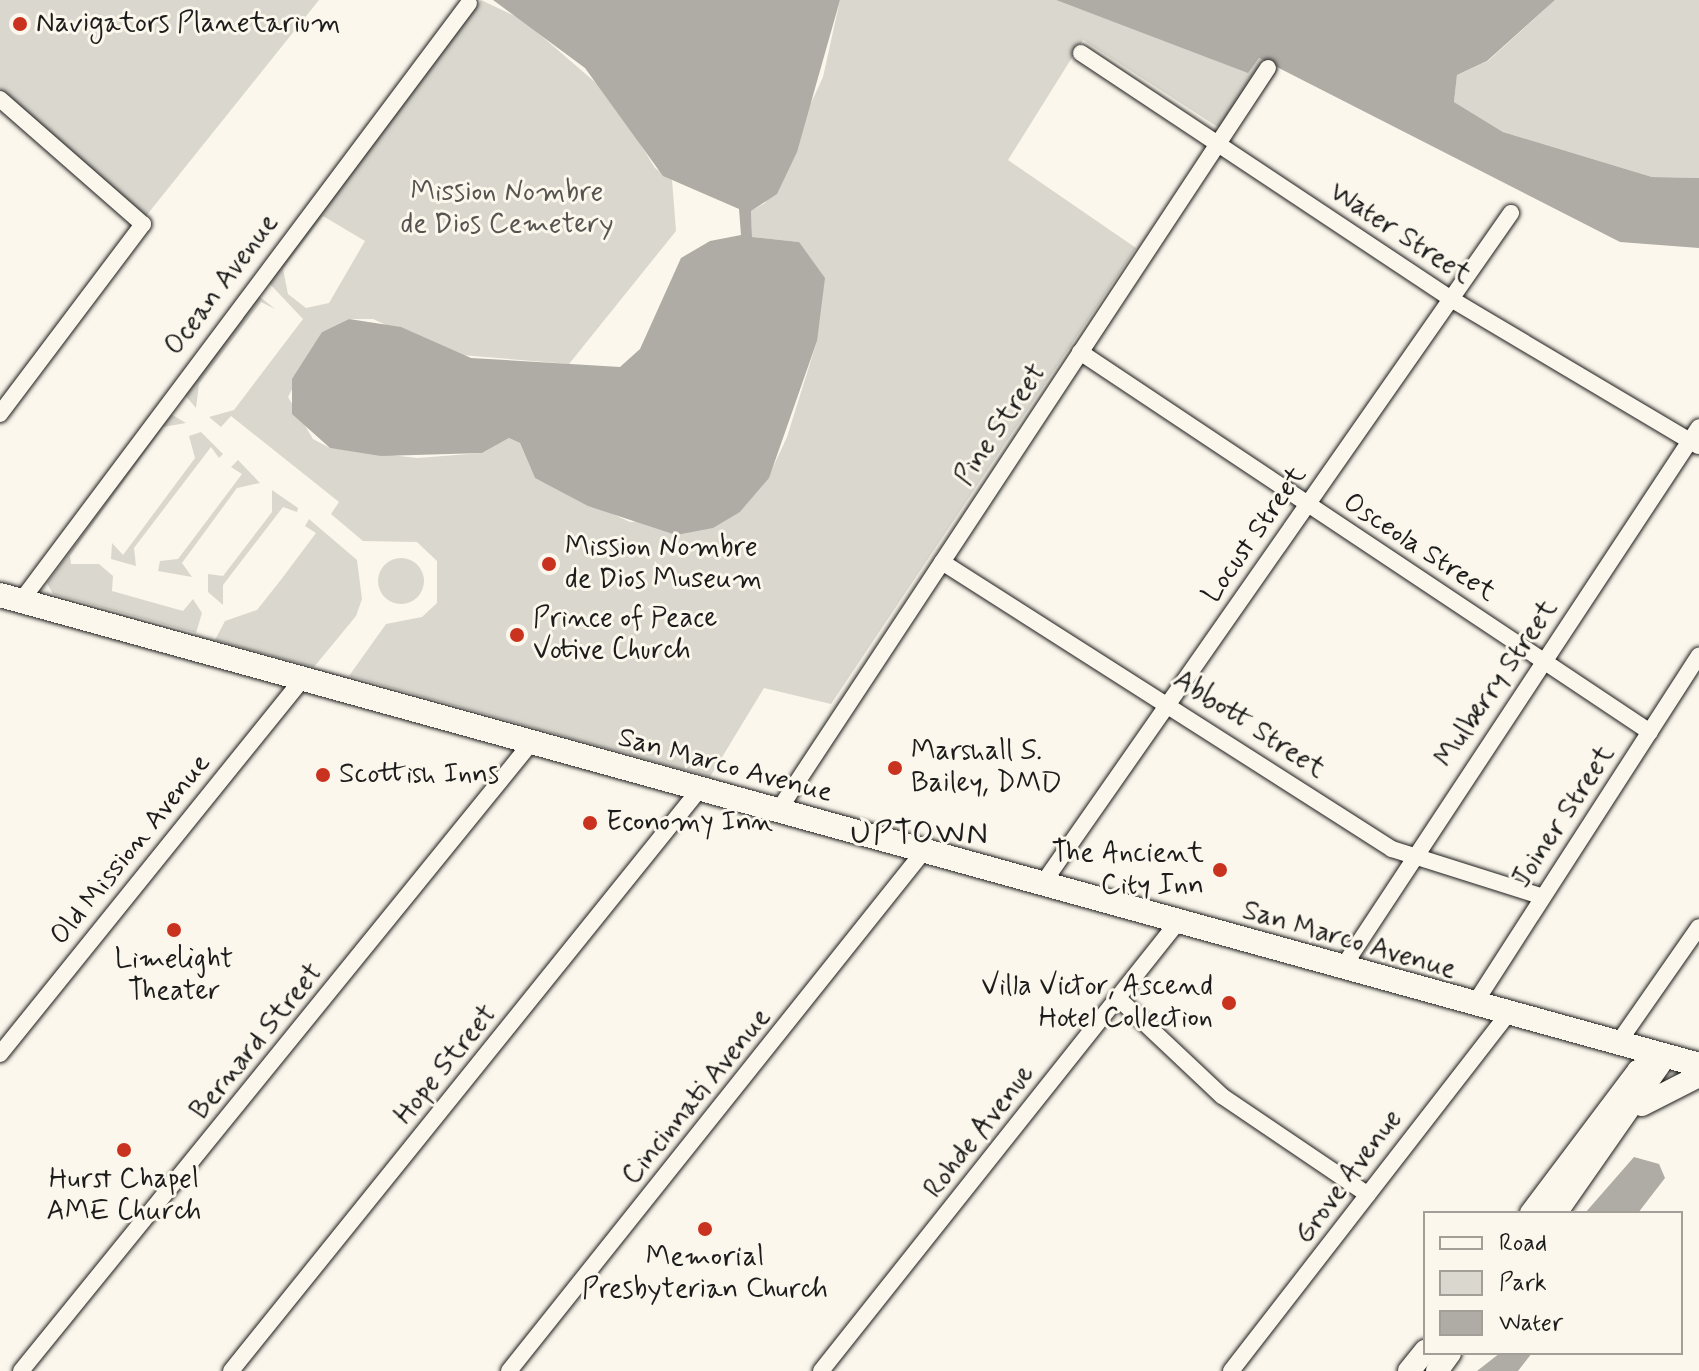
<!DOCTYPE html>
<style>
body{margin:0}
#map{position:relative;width:1699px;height:1371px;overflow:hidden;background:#fbf7ec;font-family:Mynerve,sans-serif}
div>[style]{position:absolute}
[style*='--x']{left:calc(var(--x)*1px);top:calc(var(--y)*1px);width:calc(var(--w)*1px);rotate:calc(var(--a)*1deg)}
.green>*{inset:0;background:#dad7ce}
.round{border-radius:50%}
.water>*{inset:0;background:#afaca5}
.roads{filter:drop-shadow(0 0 2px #1c1c1c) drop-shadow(0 0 2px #1c1c1c)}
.street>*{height:16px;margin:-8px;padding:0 8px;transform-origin:8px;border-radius:8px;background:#fbf7ec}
.secondary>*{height:22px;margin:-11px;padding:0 11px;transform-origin:11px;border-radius:11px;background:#fbf7ec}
.primary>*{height:24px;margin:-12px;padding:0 12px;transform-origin:12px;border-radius:12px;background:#fbf7ec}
.dots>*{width:22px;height:22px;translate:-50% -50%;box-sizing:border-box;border:4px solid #fbf7ec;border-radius:50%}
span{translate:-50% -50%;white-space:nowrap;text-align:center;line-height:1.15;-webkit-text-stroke:6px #fbf7ec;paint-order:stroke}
.poi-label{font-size:28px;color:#1c1c1c}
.left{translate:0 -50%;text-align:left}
.right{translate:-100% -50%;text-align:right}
.park-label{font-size:28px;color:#555451}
.street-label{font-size:28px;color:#1c1c1c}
.quarter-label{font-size:32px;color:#1c1c1c;letter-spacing:2px}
.legend{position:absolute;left:1423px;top:1211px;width:260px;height:144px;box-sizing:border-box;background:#fbf7ec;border:2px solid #a29f99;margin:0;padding:10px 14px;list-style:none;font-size:24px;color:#1c1c1c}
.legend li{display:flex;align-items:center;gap:16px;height:40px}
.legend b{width:40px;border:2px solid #a29f99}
</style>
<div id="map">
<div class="green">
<i style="clip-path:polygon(0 0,319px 0,146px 216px,0 89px)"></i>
<i style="clip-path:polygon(evenodd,481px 0,523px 20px,610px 95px,655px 168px,672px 180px,676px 231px,569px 364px,449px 354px,373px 319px,349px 319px,322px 332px,288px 397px,313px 439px,330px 448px,417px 458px,482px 453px,509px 438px,520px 443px,535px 478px,630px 522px,740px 512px,768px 478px,787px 437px,817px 341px,799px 242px,752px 237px,751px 211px,765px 203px,823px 77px,840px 0,1056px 0,1248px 72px,1259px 58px,1279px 69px,1230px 135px,1083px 40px,1008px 160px,1136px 248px,831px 704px,764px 688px,710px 777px,349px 676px,386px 624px,422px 617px,437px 603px,437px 561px,417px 542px,363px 541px,331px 514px,339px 502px,231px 416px,221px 427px,209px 417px,234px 410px,303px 319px,269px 283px,481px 0,323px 216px,365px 241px,329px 303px,306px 308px,288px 294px,283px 269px,323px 216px)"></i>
<i style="clip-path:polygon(1555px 0,1699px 0,1699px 178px,1652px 177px,1503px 132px,1454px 102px,1457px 75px,1488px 61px)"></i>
<i style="clip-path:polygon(259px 296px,275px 309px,261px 302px,199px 384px,196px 408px,184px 394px)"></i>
<i style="clip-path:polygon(171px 414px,186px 423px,163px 427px,70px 556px,71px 564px,99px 564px,113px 576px,112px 591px,183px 611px,193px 599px,202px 613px,196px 633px,53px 594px,47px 583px)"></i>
<i style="clip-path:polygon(201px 432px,223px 454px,219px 458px,211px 447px,134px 548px,136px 566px,111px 559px,112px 543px,123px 555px,195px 458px,189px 436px)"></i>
<i style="clip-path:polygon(238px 460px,260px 483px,237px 488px,182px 563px,192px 577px,158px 571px,160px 561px,178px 559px,242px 474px,231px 467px)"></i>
<i style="clip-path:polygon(272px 490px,298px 508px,297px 512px,283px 507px,223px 585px,223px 605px,208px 592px,208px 574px,223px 576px,272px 512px)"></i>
<i style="clip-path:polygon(309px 519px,357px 560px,362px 599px,356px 616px,314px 667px,215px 640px,225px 621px,257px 610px,280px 581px,316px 533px,305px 526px)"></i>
<i class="round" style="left:378px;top:558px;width:46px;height:46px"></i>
</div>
<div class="water">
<i style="clip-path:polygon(493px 0,840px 0,797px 152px,777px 194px,751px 211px,752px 237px,799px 242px,825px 278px,817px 341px,769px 478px,740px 512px,713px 528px,676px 535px,588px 506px,535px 478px,520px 443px,509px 438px,482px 453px,381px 456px,330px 448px,292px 414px,292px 379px,322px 332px,349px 319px,401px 327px,471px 358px,620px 367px,640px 349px,681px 258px,710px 241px,741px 235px,739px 209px,663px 176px,585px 68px)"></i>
<i style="clip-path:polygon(1056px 0,1555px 0,1487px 61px,1457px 75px,1454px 102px,1503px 132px,1652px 177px,1699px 178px,1699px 248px,1620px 242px,1259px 58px,1248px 73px)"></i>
<i style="clip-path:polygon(1634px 1157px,1659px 1164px,1665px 1178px,1638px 1213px,1585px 1213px)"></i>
<i style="clip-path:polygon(1500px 1353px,1532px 1353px,1518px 1371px,1477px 1371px)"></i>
</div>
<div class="roads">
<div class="street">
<i style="--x:1081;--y:53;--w:444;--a:33.6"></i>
<i style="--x:1451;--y:299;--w:288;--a:30.7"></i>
<i style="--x:0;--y:99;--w:190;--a:41.2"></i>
<i style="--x:143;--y:224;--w:238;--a:127"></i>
<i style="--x:1080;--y:352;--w:685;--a:33.69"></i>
<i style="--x:942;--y:562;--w:534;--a:32.53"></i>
<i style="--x:1392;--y:849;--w:158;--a:17.6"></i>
<i style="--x:21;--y:601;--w:747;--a:-53.16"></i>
<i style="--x:778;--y:811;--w:890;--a:-56.6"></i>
<i style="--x:1041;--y:886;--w:821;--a:-55.07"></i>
<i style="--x:1341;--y:970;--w:650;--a:-56.6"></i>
<i style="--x:1119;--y:999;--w:141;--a:43.3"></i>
<i style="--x:1222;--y:1096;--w:176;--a:34.1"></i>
<i style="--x:1473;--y:1006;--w:417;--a:-57.2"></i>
<i style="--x:1618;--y:1043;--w:141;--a:-55.1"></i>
<i style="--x:0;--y:1054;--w:482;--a:-51.1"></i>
<i style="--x:21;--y:1371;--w:809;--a:-50.92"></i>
<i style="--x:231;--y:1371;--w:746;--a:-51.15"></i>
<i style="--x:509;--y:1371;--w:664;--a:-51.42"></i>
<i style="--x:821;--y:1371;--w:572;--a:-51.53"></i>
<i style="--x:1231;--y:1371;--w:450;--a:-52.2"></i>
</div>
<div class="secondary">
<i style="--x:1642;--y:1105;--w:64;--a:-27"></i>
<i style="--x:1531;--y:1213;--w:178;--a:-53"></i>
<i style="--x:1638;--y:1071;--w:21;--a:-14"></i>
<i style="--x:1556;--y:1213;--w:189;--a:-55.1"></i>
<i style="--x:1409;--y:1371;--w:26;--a:-51"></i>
<i style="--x:1437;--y:1371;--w:22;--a:-54"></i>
</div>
<div class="primary">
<i style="--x:0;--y:595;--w:1763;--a:15.46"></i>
</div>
</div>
<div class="dots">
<i style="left:20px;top:24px;background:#c8321e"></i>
<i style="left:549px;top:564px;background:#c8321e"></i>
<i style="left:517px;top:635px;background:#c8321e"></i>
<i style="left:895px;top:768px;background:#c8321e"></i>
<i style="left:323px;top:775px;background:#c8321e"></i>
<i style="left:590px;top:823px;background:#c8321e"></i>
<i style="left:1220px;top:870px;background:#c8321e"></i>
<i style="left:174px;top:930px;background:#c8321e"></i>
<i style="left:1229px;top:1003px;background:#c8321e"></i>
<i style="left:124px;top:1150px;background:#c8321e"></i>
<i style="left:705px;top:1229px;background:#c8321e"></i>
</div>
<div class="poi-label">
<span class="left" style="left:36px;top:24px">Navigators Planetarium</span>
<span class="left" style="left:565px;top:564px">Mission Nombre<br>de Dios Museum</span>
<span class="left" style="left:533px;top:635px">Prince of Peace<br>Votive Church</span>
<span class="left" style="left:911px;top:768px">Marshall S.<br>Bailey, DMD</span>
<span class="left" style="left:339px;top:775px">Scottish Inns</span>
<span class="left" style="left:606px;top:823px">Economy Inn</span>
<span class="right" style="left:1204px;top:870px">The Ancient<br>City Inn</span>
<span style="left:174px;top:976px">Limelight<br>Theater</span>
<span class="right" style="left:1213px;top:1003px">Villa Victor, Ascend<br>Hotel Collection</span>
<span style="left:124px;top:1196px">Hurst Chapel<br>AME Church</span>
<span style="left:705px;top:1274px">Memorial<br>Presbyterian Church</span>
</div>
<div class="park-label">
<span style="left:507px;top:209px">Mission Nombre<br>de Dios Cemetery</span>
</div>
<div class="street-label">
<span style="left:1400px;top:234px;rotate:33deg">Water Street</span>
<span style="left:222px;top:285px;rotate:-53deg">Ocean Avenue</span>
<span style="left:1001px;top:425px;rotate:-56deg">Pine Street</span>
<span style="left:1255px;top:535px;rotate:-55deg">Locust Street</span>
<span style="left:1419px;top:548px;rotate:33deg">Osceola Street</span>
<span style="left:1497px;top:684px;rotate:-56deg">Mulberry Street</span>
<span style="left:1249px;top:725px;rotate:33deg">Abbott Street</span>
<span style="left:725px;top:766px;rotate:15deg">San Marco Avenue</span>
<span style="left:1564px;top:817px;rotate:-57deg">Joiner Street</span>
<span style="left:131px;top:850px;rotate:-51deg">Old Mission Avenue</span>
<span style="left:1349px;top:941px;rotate:16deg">San Marco Avenue</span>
<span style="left:257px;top:1042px;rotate:-51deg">Bernard Street</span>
<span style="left:446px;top:1065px;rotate:-51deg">Hope Street</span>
<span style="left:697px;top:1097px;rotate:-51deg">Cincinnati Avenue</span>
<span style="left:980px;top:1132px;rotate:-52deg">Rohde Avenue</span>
<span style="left:1349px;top:1177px;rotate:-53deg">Grove Avenue</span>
</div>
<div class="quarter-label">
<span style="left:920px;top:834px">UPTOWN</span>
</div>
<ul class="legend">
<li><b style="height:10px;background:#fbf7ec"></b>Road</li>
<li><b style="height:22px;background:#dad7ce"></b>Park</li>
<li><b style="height:22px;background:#afaca5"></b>Water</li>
</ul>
</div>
